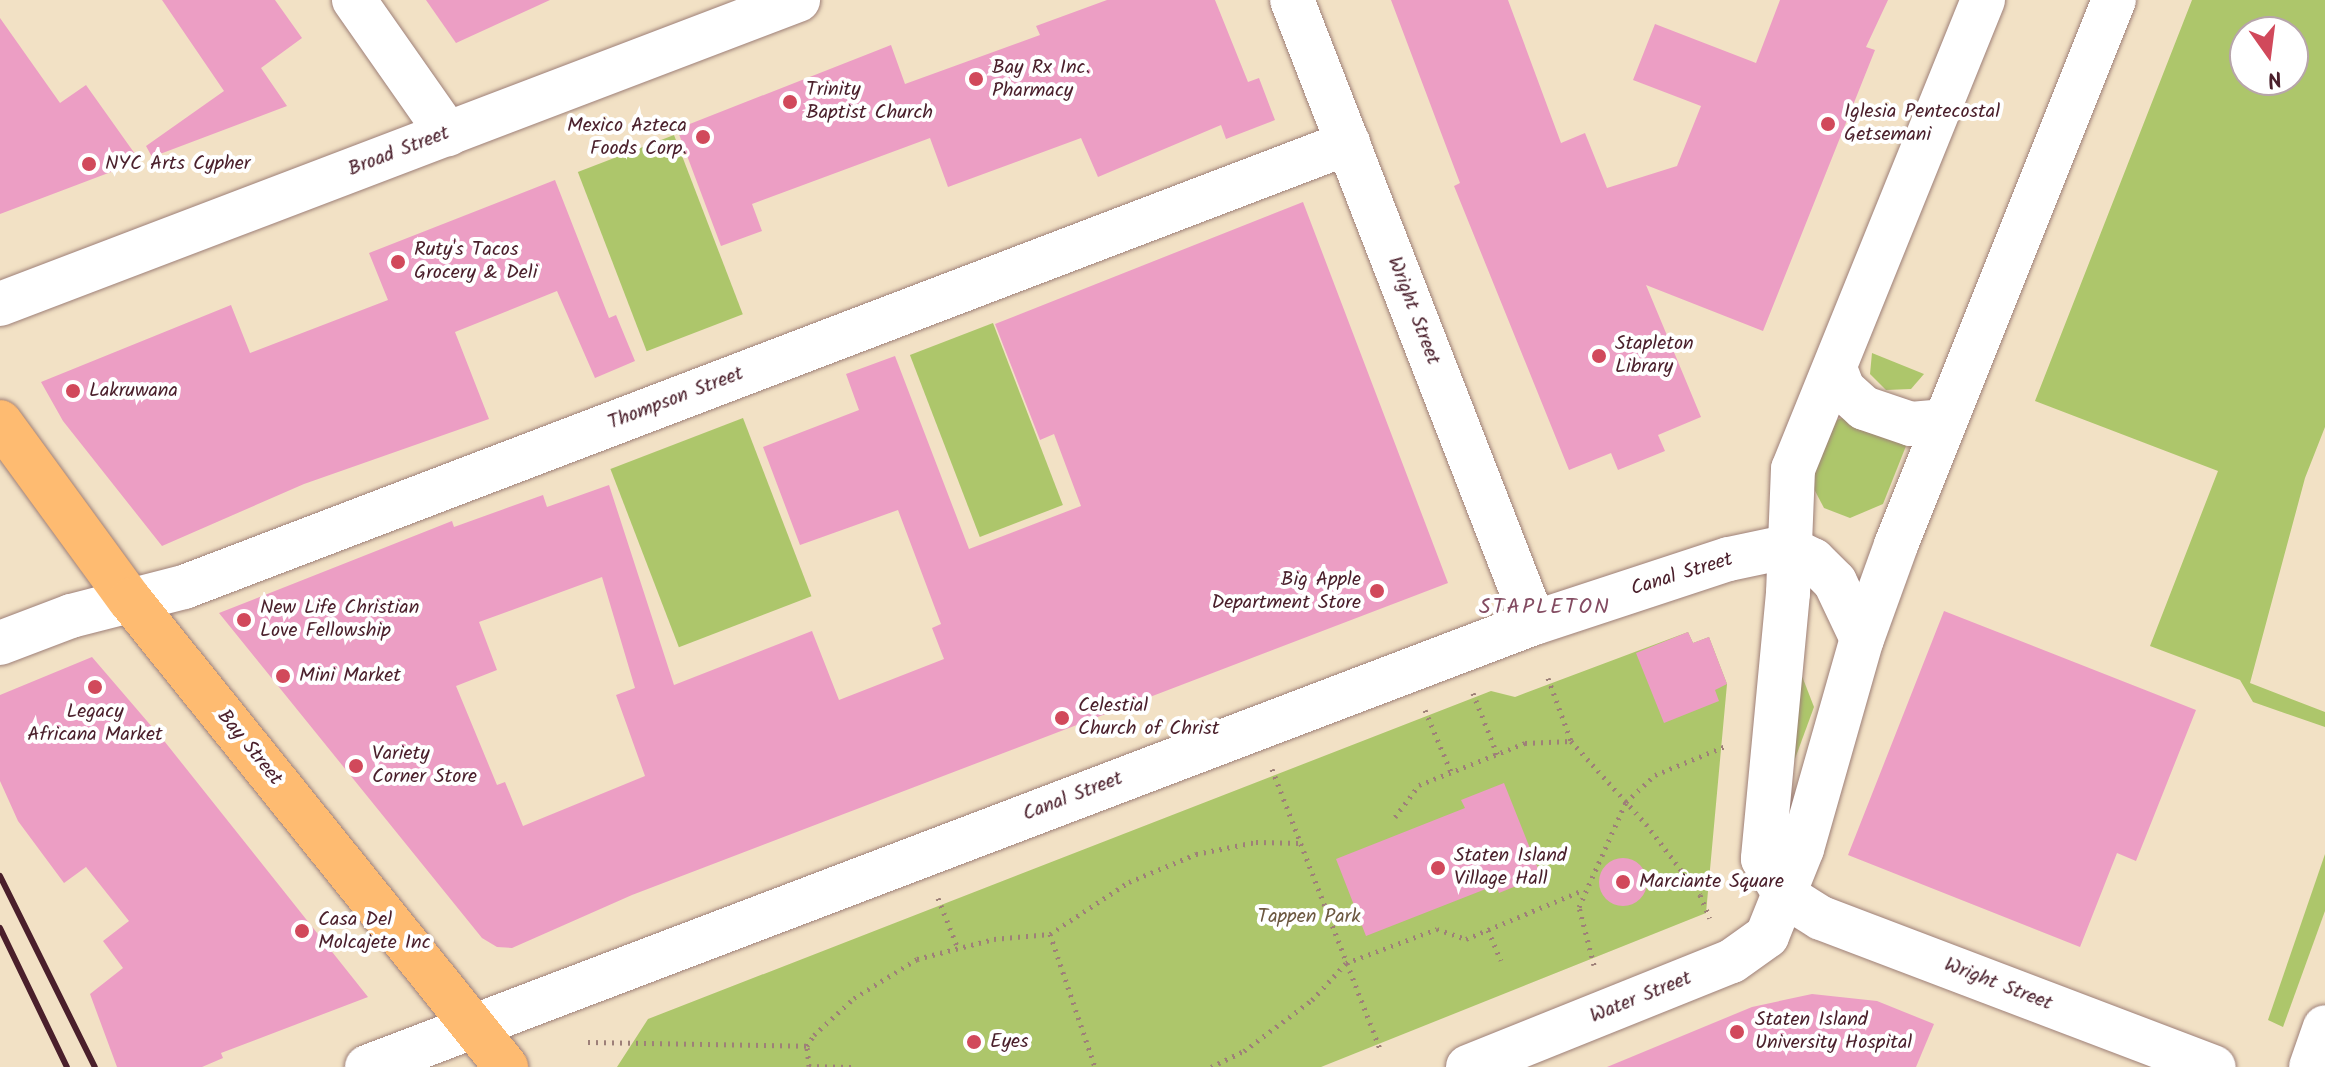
<!DOCTYPE html>
<style>
body{margin:0}
#map{position:relative;width:2325px;height:1067px;overflow:hidden;background:#f2e1c5;font-family:Kalam,sans-serif}
div>[style]{position:absolute}
[style*='--x']{left:calc(var(--x)*1px);top:calc(var(--y)*1px);width:calc(var(--w)*1px);rotate:calc(var(--a)*1deg)}
.green>*{inset:0;background:#adc66b;transform-origin:0 0}
.building>*{inset:0;background:#ec9ec4}
.round{border-radius:50%}
.path>*{height:5px;margin-top:-2.5px;transform-origin:0;background:repeating-linear-gradient(90deg,#9e8078 0 2px,transparent 0 8px)}
.roads{filter:drop-shadow(0 0 2px #9e8078) drop-shadow(0 0 2px #9e8078)}
.minor>*{height:44px;margin:-22px;padding:0 22px;transform-origin:22px;border-radius:22px;background:#fff}
.major>*{height:44px;margin:-22px;padding:0 22px;transform-origin:22px;border-radius:22px;background:#febb71}
.rail>*{height:6px;margin:-3px;padding:0 3px;transform-origin:3px;border-radius:3px;background:#4a1f2b}
.dots>*{width:22px;height:22px;translate:-50% -50%;box-sizing:border-box;border:4px solid #fff;border-radius:50%}
span{translate:-50% -50%;white-space:nowrap;text-align:center;line-height:1.15;-webkit-text-stroke:8px #fff;paint-order:stroke}
.poi-label{font-size:20px;color:#4a1f2b}
.left{translate:0 -50%;text-align:left}
.right{translate:-100% -50%;text-align:right}
.street-label{font-size:20px;color:#4a1f2b}
.park-label{font-size:20px;color:#6d5941}
.neighbourhood-label{font-size:22px;color:#834b61;letter-spacing:2px}
.north{position:absolute;left:2229px;top:16px;width:80px;height:80px;box-sizing:border-box;background:#fff;border:2px solid #b7a5aa;border-radius:50%;rotate:166deg;font-size:22px;font-weight:700;line-height:32px;text-align:center;color:#4a1f2b}
.north::after{content:'';display:block;margin:auto;width:28px;height:36px;background:#d1495b;clip-path:polygon(50% 0,100% 100%,50% 72%,0 100%)}
</style>
<div id="map">
<div class="green">
<i style="clip-path:polygon(evenodd,2192px 0,2325px 0,2325px 427px,2305px 478px,2250px 683px,2325px 712px,2325px 727px,2253px 702px,2240px 680px,2150px 646px,2218px 471px,2035px 401px,2192px 0,2245px 32px,2293px 32px,2293px 80px,2245px 80px,2245px 32px)"></i>
<i style="left:674px;top:135px;width:192px;height:103px;rotate:69deg"></i>
<i style="left:993px;top:323px;width:195px;height:89px;rotate:69deg"></i>
<i style="clip-path:polygon(1872px 353px,1924px 374px,1911px 389px,1886px 390px,1870px 374px)"></i>
<i style="clip-path:polygon(1844px 417px,1908px 441px,1883px 504px,1850px 518px,1824px 508px,1814px 489px,1815px 469px,1837px 420px)"></i>
<i style="left:743px;top:418px;width:191px;height:142px;rotate:69deg"></i>
<i style="clip-path:polygon(1688px 632px,1693px 643px,1709px 637px,1727px 684px,1706px 913px,1321px 1067px,617px 1067px,648px 1019px,1491px 691px,1515px 697px)"></i>
<i style="clip-path:polygon(1800px 671px,1814px 707px,1792px 767px)"></i>
<i style="clip-path:polygon(2325px 854px,2325px 911px,2283px 1027px,2268px 1020px)"></i>
</div>
<div class="building">
<i style="clip-path:polygon(162px 0,275px 0,302px 38px,261px 68px,287px 106px,152px 157px,146px 146px,224px 91px)"></i>
<i style="clip-path:polygon(426px 0,550px 0,456px 43px)"></i>
<i style="clip-path:polygon(1107px 0,1215px 0,1248px 82px,1259px 78px,1275px 120px,1226px 139px,1221px 125px,1098px 177px,1081px 138px,948px 187px,930px 138px,752px 204px,762px 231px,721px 246px,677px 129px,891px 45px,905px 84px,1040px 35px,1036px 26px)"></i>
<i style="clip-path:polygon(1391px 0,1508px 0,1561px 143px,1585px 133px,1607px 188px,1677px 166px,1701px 106px,1633px 80px,1655px 24px,1756px 63px,1780px 0,1888px 0,1866px 47px,1875px 50px,1763px 331px,1646px 285px,1701px 417px,1658px 435px,1665px 451px,1618px 470px,1611px 453px,1569px 470px,1454px 186px,1460px 183px)"></i>
<i style="clip-path:polygon(0 18px,60px 103px,86px 85px,140px 161px,0 214px)"></i>
<i style="clip-path:polygon(555px 180px,609px 318px,616px 315px,635px 361px,595px 378px,557px 291px,455px 332px,489px 419px,304px 484px,162px 546px,63px 421px,41px 382px,231px 305px,250px 353px,388px 300px,369px 253px)"></i>
<i style="clip-path:polygon(evenodd,1303px 202px,1448px 583px,632px 895px,512px 948px,497px 947px,482px 938px,219px 613px,452px 521px,454px 527px,543px 495px,547px 507px,609px 485px,674px 685px,812px 631px,839px 700px,944px 659px,932px 628px,941px 624px,898px 510px,800px 545px,763px 447px,859px 410px,846px 374px,895px 356px,969px 549px,1081px 506px,1054px 434px,1040px 440px,995px 324px,1303px 202px,602px 577px,635px 688px,616px 695px,645px 776px,523px 826px,505px 782px,497px 785px,456px 686px,497px 670px,479px 622px,602px 577px)"></i>
<i style="clip-path:polygon(1944px 611px,2196px 710px,2136px 861px,2117px 853px,2080px 947px,1848px 855px)"></i>
<i style="clip-path:polygon(1688px 632px,1693px 643px,1709px 637px,1727px 684px,1715px 690px,1719px 701px,1664px 723px,1636px 653px)"></i>
<i style="clip-path:polygon(92px 657px,165px 742px,368px 997px,221px 1053px,223px 1058px,202px 1067px,117px 1067px,90px 994px,123px 968px,103px 941px,129px 921px,86px 867px,64px 883px,18px 821px,0 781px,0 695px)"></i>
<i style="clip-path:polygon(1504px 783px,1541px 876px,1499px 893px,1496px 885px,1366px 936px,1336px 859px,1465px 808px,1461px 800px)"></i>
<i class="round" style="left:1599px;top:858px;width:48px;height:48px"></i>
<i style="clip-path:polygon(1812px 994px,1877px 1001px,1934px 1024px,1916px 1067px,1607px 1067px,1752px 1007px)"></i>
</div>
<div class="path">
<i style="--x:1548;--y:678;--w:67;--a:69.9"></i>
<i style="--x:1571;--y:741;--w:112;--a:47.9"></i>
<i style="--x:1646;--y:824;--w:89;--a:52.7"></i>
<i style="--x:1700;--y:895;--w:25;--a:67"></i>
<i style="--x:1473;--y:693;--w:66;--a:68.5"></i>
<i style="--x:1425;--y:710;--w:67;--a:67.2"></i>
<i style="--x:1272;--y:769;--w:303;--a:68.9"></i>
<i style="--x:1395;--y:817;--w:40;--a:-53"></i>
<i style="--x:1419;--y:785;--w:114;--a:-21.6"></i>
<i style="--x:1525;--y:743;--w:46;--a:-2.5"></i>
<i style="--x:938;--y:898;--w:52;--a:68.4"></i>
<i style="--x:1488;--y:930;--w:33;--a:67"></i>
<i style="--x:1050;--y:934;--w:140;--a:71.3"></i>
<i style="--x:1594;--y:965;--w:60;--a:-104.5"></i>
<i style="--x:1579;--y:907;--w:115;--a:-65.9"></i>
<i style="--x:1626;--y:802;--w:40;--a:-43"></i>
<i style="--x:1655;--y:775;--w:79;--a:-22.3"></i>
<i style="--x:588;--y:1042;--w:219;--a:1"></i>
<i style="--x:809;--y:1066;--w:20;--a:-96"></i>
<i style="--x:807;--y:1046;--w:13;--a:-58"></i>
<i style="--x:814;--y:1035;--w:54;--a:-42.8"></i>
<i style="--x:854;--y:998;--w:74;--a:-31.8"></i>
<i style="--x:917;--y:959;--w:80;--a:-14.6"></i>
<i style="--x:994;--y:939;--w:56;--a:-5.1"></i>
<i style="--x:1050;--y:934;--w:95;--a:-33.4"></i>
<i style="--x:1129;--y:882;--w:73;--a:-22.7"></i>
<i style="--x:1196;--y:854;--w:61;--a:-11.3"></i>
<i style="--x:1256;--y:842;--w:44;--a:1.3"></i>
<i style="--x:809;--y:1066;--w:42;--a:1.4"></i>
<i style="--x:1211;--y:1067;--w:37;--a:-26"></i>
<i style="--x:1244;--y:1051;--w:85;--a:-36.9"></i>
<i style="--x:1312;--y:1000;--w:50;--a:-47.4"></i>
<i style="--x:1346;--y:963;--w:97;--a:-20.5"></i>
<i style="--x:1437;--y:929;--w:31;--a:19"></i>
<i style="--x:1466;--y:939;--w:127;--a:-22.7"></i>
</div>
<div class="roads">
<div class="minor">
<i style="--x:354;--y:0;--w:164;--a:55"></i>
<i style="--x:1292;--y:0;--w:668;--a:68.77"></i>
<i style="--x:1983;--y:0;--w:506;--a:112.05"></i>
<i style="--x:1793;--y:469;--w:124;--a:92.3"></i>
<i style="--x:1788;--y:593;--w:267;--a:95.4"></i>
<i style="--x:1763;--y:859;--w:44;--a:58.1"></i>
<i style="--x:1786;--y:896;--w:41;--a:32.2"></i>
<i style="--x:1821;--y:918;--w:420;--a:20.8"></i>
<i style="--x:0;--y:304;--w:854;--a:-20.85"></i>
<i style="--x:1836;--y:371;--w:19;--a:69"></i>
<i style="--x:1843;--y:389;--w:28;--a:42"></i>
<i style="--x:1864;--y:408;--w:50;--a:18.8"></i>
<i style="--x:1911;--y:424;--w:34;--a:-5"></i>
<i style="--x:0;--y:643;--w:76;--a:-20.8"></i>
<i style="--x:71;--y:616;--w:117;--a:-14.4"></i>
<i style="--x:184;--y:587;--w:1246;--a:-20.88"></i>
<i style="--x:367;--y:1067;--w:1249;--a:-20.83"></i>
<i style="--x:1534;--y:623;--w:205;--a:-18.2"></i>
<i style="--x:1729;--y:559;--w:58;--a:-11.9"></i>
<i style="--x:1786;--y:547;--w:30;--a:26"></i>
<i style="--x:1813;--y:560;--w:31;--a:45"></i>
<i style="--x:1835;--y:582;--w:63;--a:64.7"></i>
<i style="--x:1468;--y:1067;--w:284;--a:-21.9"></i>
<i style="--x:1732;--y:961;--w:43;--a:-35.5"></i>
<i style="--x:1767;--y:936;--w:94;--a:-68.1"></i>
<i style="--x:1802;--y:849;--w:218;--a:-74.1"></i>
<i style="--x:1862;--y:639;--w:100;--a:-70.1"></i>
<i style="--x:1896;--y:545;--w:587;--a:-68.2"></i>
<i style="--x:2311;--y:1067;--w:42;--a:-70.7"></i>
</div>
<div class="major">
<i style="--x:0;--y:422;--w:220;--a:53.9"></i>
<i style="--x:130;--y:600;--w:600;--a:51.16"></i>
</div>
</div>
<div class="rail">
<i style="--x:0;--y:876;--w:213;--a:63.6"></i>
<i style="--x:0;--y:928;--w:154;--a:64.3"></i>
</div>
<div class="dots">
<i style="left:976px;top:79px;background:#d1495b"></i>
<i style="left:790px;top:102px;background:#d1495b"></i>
<i style="left:1828px;top:124px;background:#d1495b"></i>
<i style="left:703px;top:137px;background:#d1495b"></i>
<i style="left:89px;top:164px;background:#d1495b"></i>
<i style="left:398px;top:262px;background:#d1495b"></i>
<i style="left:1599px;top:356px;background:#d1495b"></i>
<i style="left:73px;top:391px;background:#d1495b"></i>
<i style="left:1377px;top:591px;background:#d1495b"></i>
<i style="left:244px;top:620px;background:#d1495b"></i>
<i style="left:283px;top:676px;background:#d1495b"></i>
<i style="left:95px;top:687px;background:#d1495b"></i>
<i style="left:1062px;top:718px;background:#d1495b"></i>
<i style="left:356px;top:766px;background:#d1495b"></i>
<i style="left:1438px;top:868px;background:#d1495b"></i>
<i style="left:1623px;top:882px;background:#d1495b"></i>
<i style="left:302px;top:931px;background:#d1495b"></i>
<i style="left:1737px;top:1032px;background:#d1495b"></i>
<i style="left:974px;top:1042px;background:#d1495b"></i>
</div>
<div class="poi-label">
<span class="left" style="left:992px;top:80px">Bay Rx Inc.<br>Pharmacy</span>
<span class="left" style="left:806px;top:102px">Trinity<br>Baptist Church</span>
<span class="left" style="left:1844px;top:124px">Iglesia Pentecostal<br>Getsemani</span>
<span class="right" style="left:687px;top:138px">Mexico Azteca<br>Foods Corp.</span>
<span class="left" style="left:105px;top:164px">NYC Arts Cypher</span>
<span class="left" style="left:414px;top:262px">Ruty's Tacos<br>Grocery &amp; Deli</span>
<span class="left" style="left:1615px;top:356px">Stapleton<br>Library</span>
<span class="left" style="left:89px;top:391px">Lakruwana</span>
<span class="right" style="left:1361px;top:592px">Big Apple<br>Department Store</span>
<span class="left" style="left:260px;top:620px">New Life Christian<br>Love Fellowship</span>
<span class="left" style="left:299px;top:676px">Mini Market</span>
<span class="left" style="left:1078px;top:718px">Celestial<br>Church of Christ</span>
<span style="left:95px;top:724px">Legacy<br>Africana Market</span>
<span class="left" style="left:372px;top:766px">Variety<br>Corner Store</span>
<span class="left" style="left:1454px;top:868px">Staten Island<br>Village Hall</span>
<span class="left" style="left:1639px;top:882px">Marciante Square</span>
<span class="left" style="left:318px;top:932px">Casa Del<br>Molcajete Inc</span>
<span class="left" style="left:1755px;top:1032px">Staten Island<br>University Hospital</span>
<span class="left" style="left:990px;top:1042px">Eyes</span>
</div>
<div class="street-label">
<span style="left:399px;top:152px;rotate:-21deg">Broad Street</span>
<span style="left:1413px;top:311px;rotate:69deg">Wright Street</span>
<span style="left:676px;top:399px;rotate:-21deg">Thompson Street</span>
<span style="left:1682px;top:575px;rotate:-17deg">Canal Street</span>
<span style="left:249px;top:748px;rotate:51deg">Bay Street</span>
<span style="left:1073px;top:797px;rotate:-21deg">Canal Street</span>
<span style="left:1998px;top:985px;rotate:21deg">Wright Street</span>
<span style="left:1641px;top:998px;rotate:-22deg">Water Street</span>
</div>
<div class="park-label">
<span style="left:1309px;top:917px">Tappen Park</span>
</div>
<div class="neighbourhood-label">
<span style="left:1545px;top:608px">STAPLETON</span>
</div>
<div class="north">N</div>
</div>
